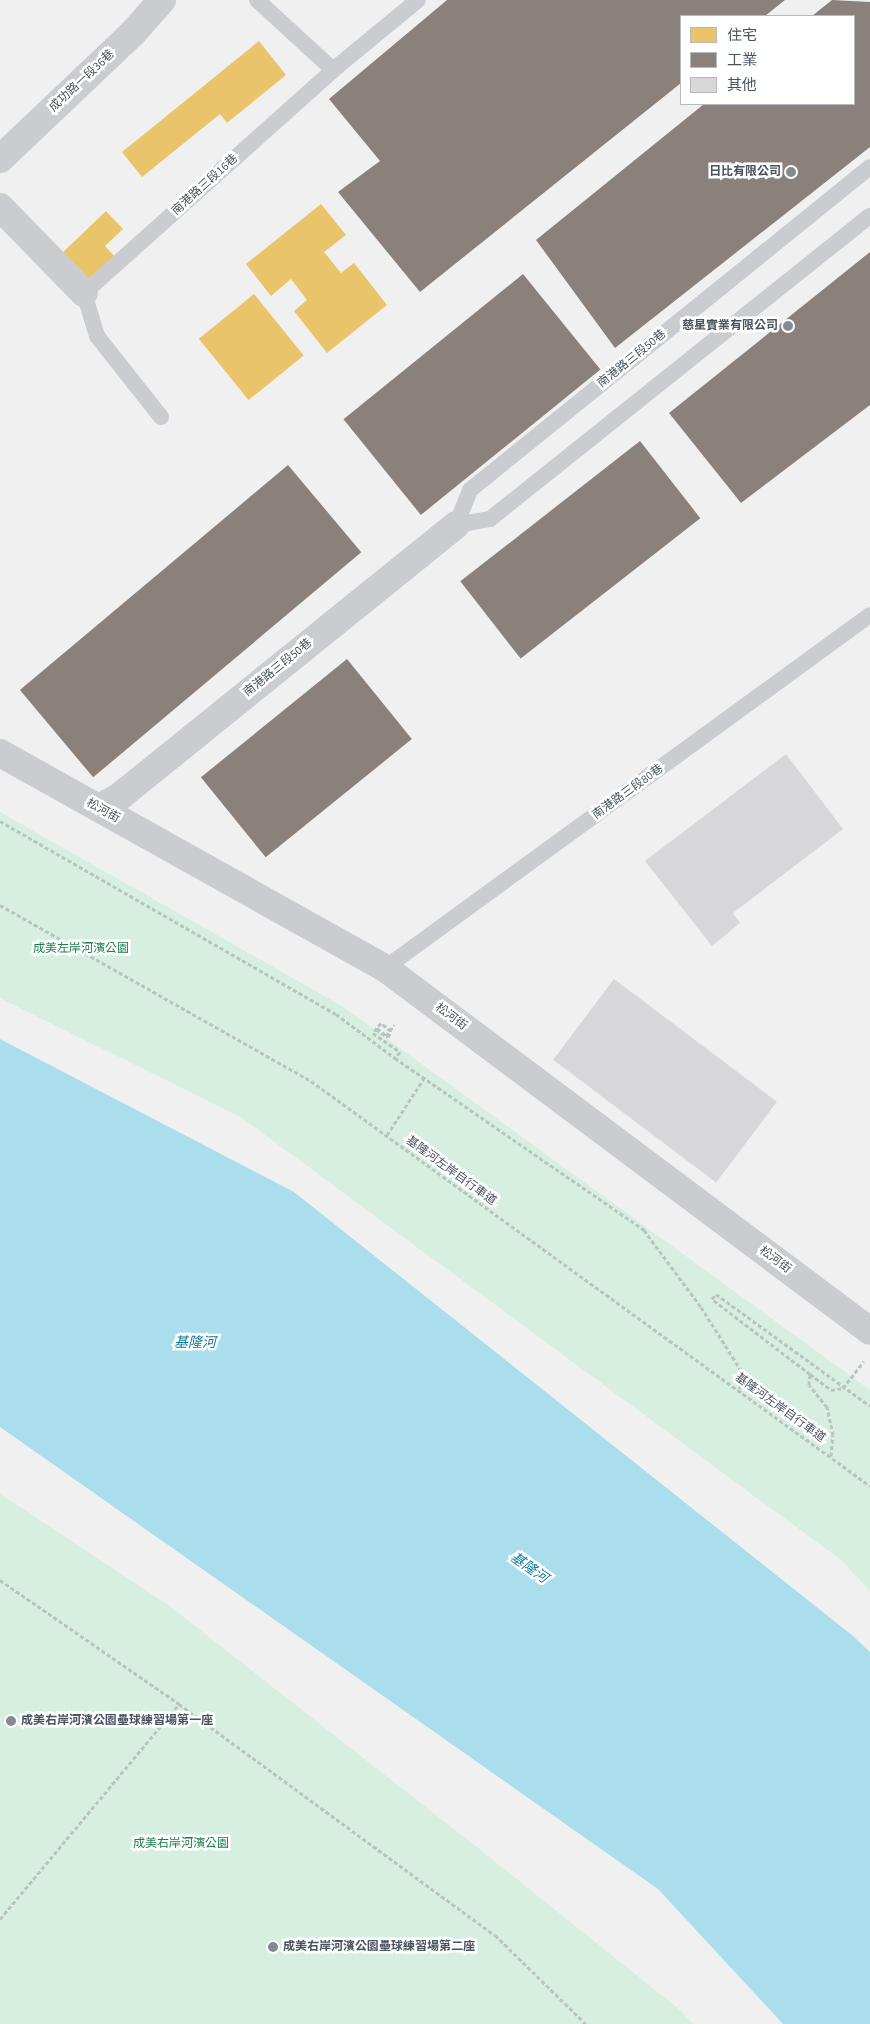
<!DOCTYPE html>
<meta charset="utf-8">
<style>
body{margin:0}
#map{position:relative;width:870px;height:2024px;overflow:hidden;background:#f1f0f0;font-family:"Source Sans 3","Noto Sans TC",sans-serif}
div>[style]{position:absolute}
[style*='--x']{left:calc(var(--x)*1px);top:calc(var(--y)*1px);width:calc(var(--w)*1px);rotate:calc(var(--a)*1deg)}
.green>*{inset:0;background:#d6efe0}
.water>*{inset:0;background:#abdeec}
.homes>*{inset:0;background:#e9c46a;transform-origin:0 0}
.industry>*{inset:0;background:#8a817c;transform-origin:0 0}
.building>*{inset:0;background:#d7d7d9;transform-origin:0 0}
.path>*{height:3px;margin-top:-1.5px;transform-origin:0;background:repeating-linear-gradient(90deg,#b9c4c0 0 4px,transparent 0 6.5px)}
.lane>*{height:16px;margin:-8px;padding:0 8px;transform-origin:8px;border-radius:8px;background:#cacccf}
.street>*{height:28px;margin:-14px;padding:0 14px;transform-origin:14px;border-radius:14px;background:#cacccf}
.path-bridge>*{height:3px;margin-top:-1.5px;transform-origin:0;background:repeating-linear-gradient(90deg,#b9c4c0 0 4px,transparent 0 6.5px)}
.dots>*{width:14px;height:14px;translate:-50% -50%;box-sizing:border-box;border:2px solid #fff;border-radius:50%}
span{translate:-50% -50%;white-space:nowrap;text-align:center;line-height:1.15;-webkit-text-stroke:5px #fff;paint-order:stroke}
.street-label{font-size:12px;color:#48535d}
.poi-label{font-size:12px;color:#48535d;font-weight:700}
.right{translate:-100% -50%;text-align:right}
.left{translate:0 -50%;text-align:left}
.park-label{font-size:12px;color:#197e4c}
.water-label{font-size:14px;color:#0f7b99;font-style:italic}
.legend{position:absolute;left:680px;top:15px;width:175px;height:90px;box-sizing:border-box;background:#fff;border:1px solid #b6babe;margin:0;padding:6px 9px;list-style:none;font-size:15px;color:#48535d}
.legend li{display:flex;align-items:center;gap:10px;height:25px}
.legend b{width:25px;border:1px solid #b6babe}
</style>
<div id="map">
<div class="green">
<i style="clip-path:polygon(0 812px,342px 1006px,870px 1390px,870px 1591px,841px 1560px,242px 1118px,0 998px)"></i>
<i style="clip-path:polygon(0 1494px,167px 1604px,478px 1848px,680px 2010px,693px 2024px,0 2024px)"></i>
</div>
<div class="water">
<i style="clip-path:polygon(0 1039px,294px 1192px,853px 1636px,870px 1652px,870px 2024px,783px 2024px,658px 1889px,0 1427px)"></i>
</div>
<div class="homes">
<i style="clip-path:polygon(259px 41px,286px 75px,227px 123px,220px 114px,142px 177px,122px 152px)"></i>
<i style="clip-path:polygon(321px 204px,346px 235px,324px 252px,341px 273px,354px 263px,387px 305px,327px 353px,294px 311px,307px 300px,291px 279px,271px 296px,246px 264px)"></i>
<i style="clip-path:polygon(106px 211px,123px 229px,105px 246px,117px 259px,85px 290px,56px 259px)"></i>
<i style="left:254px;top:294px;width:79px;height:71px;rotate:51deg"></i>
</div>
<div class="industry">
<i style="clip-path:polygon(447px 0,785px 0,765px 16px,681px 16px,681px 83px,420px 292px,338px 192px,380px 161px,329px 99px)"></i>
<i style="clip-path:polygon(832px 0,870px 2px,870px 147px,615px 348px,536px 240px,704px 104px,854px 104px,854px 16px,812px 16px)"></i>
<i style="clip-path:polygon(870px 252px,870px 405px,741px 503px,669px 413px)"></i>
<i style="left:523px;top:274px;width:123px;height:231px;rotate:51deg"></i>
<i style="left:640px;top:441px;width:98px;height:228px;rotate:52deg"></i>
<i style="left:288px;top:465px;width:114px;height:350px;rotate:50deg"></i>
<i style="left:347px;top:659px;width:103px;height:188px;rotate:51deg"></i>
</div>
<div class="building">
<i style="clip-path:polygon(786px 754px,843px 829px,733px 913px,740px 923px,712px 946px,645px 861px)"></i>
<i style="left:614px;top:979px;width:204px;height:101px;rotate:37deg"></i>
</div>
<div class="path">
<i style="--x:0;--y:821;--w:387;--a:29.9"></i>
<i style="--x:336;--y:1014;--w:74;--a:36.7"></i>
<i style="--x:395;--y:1058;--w:303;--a:34.6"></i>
<i style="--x:644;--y:1230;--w:96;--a:53.5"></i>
<i style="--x:701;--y:1307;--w:77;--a:57.8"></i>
<i style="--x:742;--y:1372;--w:17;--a:97"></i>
<i style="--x:0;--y:905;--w:357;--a:29.5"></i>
<i style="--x:311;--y:1081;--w:690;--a:35.92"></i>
<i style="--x:381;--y:1023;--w:8;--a:130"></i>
<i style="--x:376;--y:1029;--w:12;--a:35"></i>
<i style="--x:386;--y:1036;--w:14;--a:-54"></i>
<i style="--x:377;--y:1028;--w:6;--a:129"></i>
<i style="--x:373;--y:1033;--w:33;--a:35"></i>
<i style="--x:400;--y:1052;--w:8;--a:130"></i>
<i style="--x:387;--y:1135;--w:68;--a:-57"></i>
<i style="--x:810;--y:1374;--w:26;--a:37"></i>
<i style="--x:831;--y:1390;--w:12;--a:-9"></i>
<i style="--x:843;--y:1388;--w:34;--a:-52"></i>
<i style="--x:831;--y:1456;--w:21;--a:-85"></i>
<i style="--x:833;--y:1435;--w:29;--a:-102"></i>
<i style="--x:827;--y:1407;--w:28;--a:-129"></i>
<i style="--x:809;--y:1385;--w:11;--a:-85"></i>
<i style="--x:810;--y:1374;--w:123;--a:-142.6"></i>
<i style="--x:712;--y:1299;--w:6;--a:-51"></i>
<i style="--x:716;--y:1294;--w:190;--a:36"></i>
<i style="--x:0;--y:1580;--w:218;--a:34.7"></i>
<i style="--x:179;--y:1704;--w:391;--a:36.2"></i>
<i style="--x:495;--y:1935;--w:127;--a:44.4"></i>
<i style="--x:0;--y:1919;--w:280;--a:-50.2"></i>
</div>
<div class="lane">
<i style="--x:257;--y:0;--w:103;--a:42.6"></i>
<i style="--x:161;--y:417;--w:103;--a:-128.3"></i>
<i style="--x:97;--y:336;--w:45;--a:-106.8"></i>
<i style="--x:84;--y:293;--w:334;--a:-41.8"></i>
<i style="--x:333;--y:70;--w:110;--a:-39.5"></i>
<i style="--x:456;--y:525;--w:38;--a:-68"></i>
<i style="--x:470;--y:490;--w:514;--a:-38.92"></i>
<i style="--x:456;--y:525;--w:35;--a:-10"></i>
<i style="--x:490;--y:519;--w:486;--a:-38.6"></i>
<i style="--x:385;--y:968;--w:600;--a:-36.05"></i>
</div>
<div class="street">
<i style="--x:0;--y:159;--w:183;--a:-43.5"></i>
<i style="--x:133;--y:33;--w:44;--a:-48.7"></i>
<i style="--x:0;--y:207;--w:120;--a:45.7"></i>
<i style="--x:0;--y:753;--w:441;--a:29.2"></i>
<i style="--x:385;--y:968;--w:606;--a:36.81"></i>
<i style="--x:99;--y:808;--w:23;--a:-29"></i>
<i style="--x:119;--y:797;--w:433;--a:-38.9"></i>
</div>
<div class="path-bridge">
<i style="--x:377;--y:1028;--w:14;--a:39"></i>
<i style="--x:388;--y:1037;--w:7;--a:-63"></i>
<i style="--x:391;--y:1031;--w:13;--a:-141"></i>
</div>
<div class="dots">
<i style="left:791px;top:172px;background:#838a90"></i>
<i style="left:788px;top:326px;background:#838a90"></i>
<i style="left:11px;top:1721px;background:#838a90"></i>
<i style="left:273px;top:1947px;background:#838a90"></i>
</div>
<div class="street-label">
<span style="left:82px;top:81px;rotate:-43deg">成功路一段36巷</span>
<span style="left:205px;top:185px;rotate:-42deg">南港路三段16巷</span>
<span style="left:632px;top:359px;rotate:-39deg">南港路三段50巷</span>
<span style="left:278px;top:668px;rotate:-39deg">南港路三段50巷</span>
<span style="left:628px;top:792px;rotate:-36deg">南港路三段80巷</span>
<span style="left:103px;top:811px;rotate:29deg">松河街</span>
<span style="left:451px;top:1017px;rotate:37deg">松河街</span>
<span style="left:451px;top:1171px;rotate:36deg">基隆河左岸自行車道</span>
<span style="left:775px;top:1260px;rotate:37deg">松河街</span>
<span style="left:780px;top:1408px;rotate:36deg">基隆河左岸自行車道</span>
</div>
<div class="poi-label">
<span class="right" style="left:781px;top:172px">日比有限公司</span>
<span class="right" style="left:778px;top:326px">慈星實業有限公司</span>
<span class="left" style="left:21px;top:1721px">成美右岸河濱公園壘球練習場第一座</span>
<span class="left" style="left:283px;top:1947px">成美右岸河濱公園壘球練習場第二座</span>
</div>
<div class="park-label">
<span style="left:81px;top:949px">成美左岸河濱公園</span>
<span style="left:181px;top:1844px">成美右岸河濱公園</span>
</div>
<div class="water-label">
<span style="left:195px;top:1343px">基隆河</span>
<span style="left:529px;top:1568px;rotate:35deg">基隆河</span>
</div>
<ul class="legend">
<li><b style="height:14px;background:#e9c46a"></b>住宅</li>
<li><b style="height:14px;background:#8a817c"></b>工業</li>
<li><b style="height:14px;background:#d7d7d9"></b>其他</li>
</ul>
</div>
